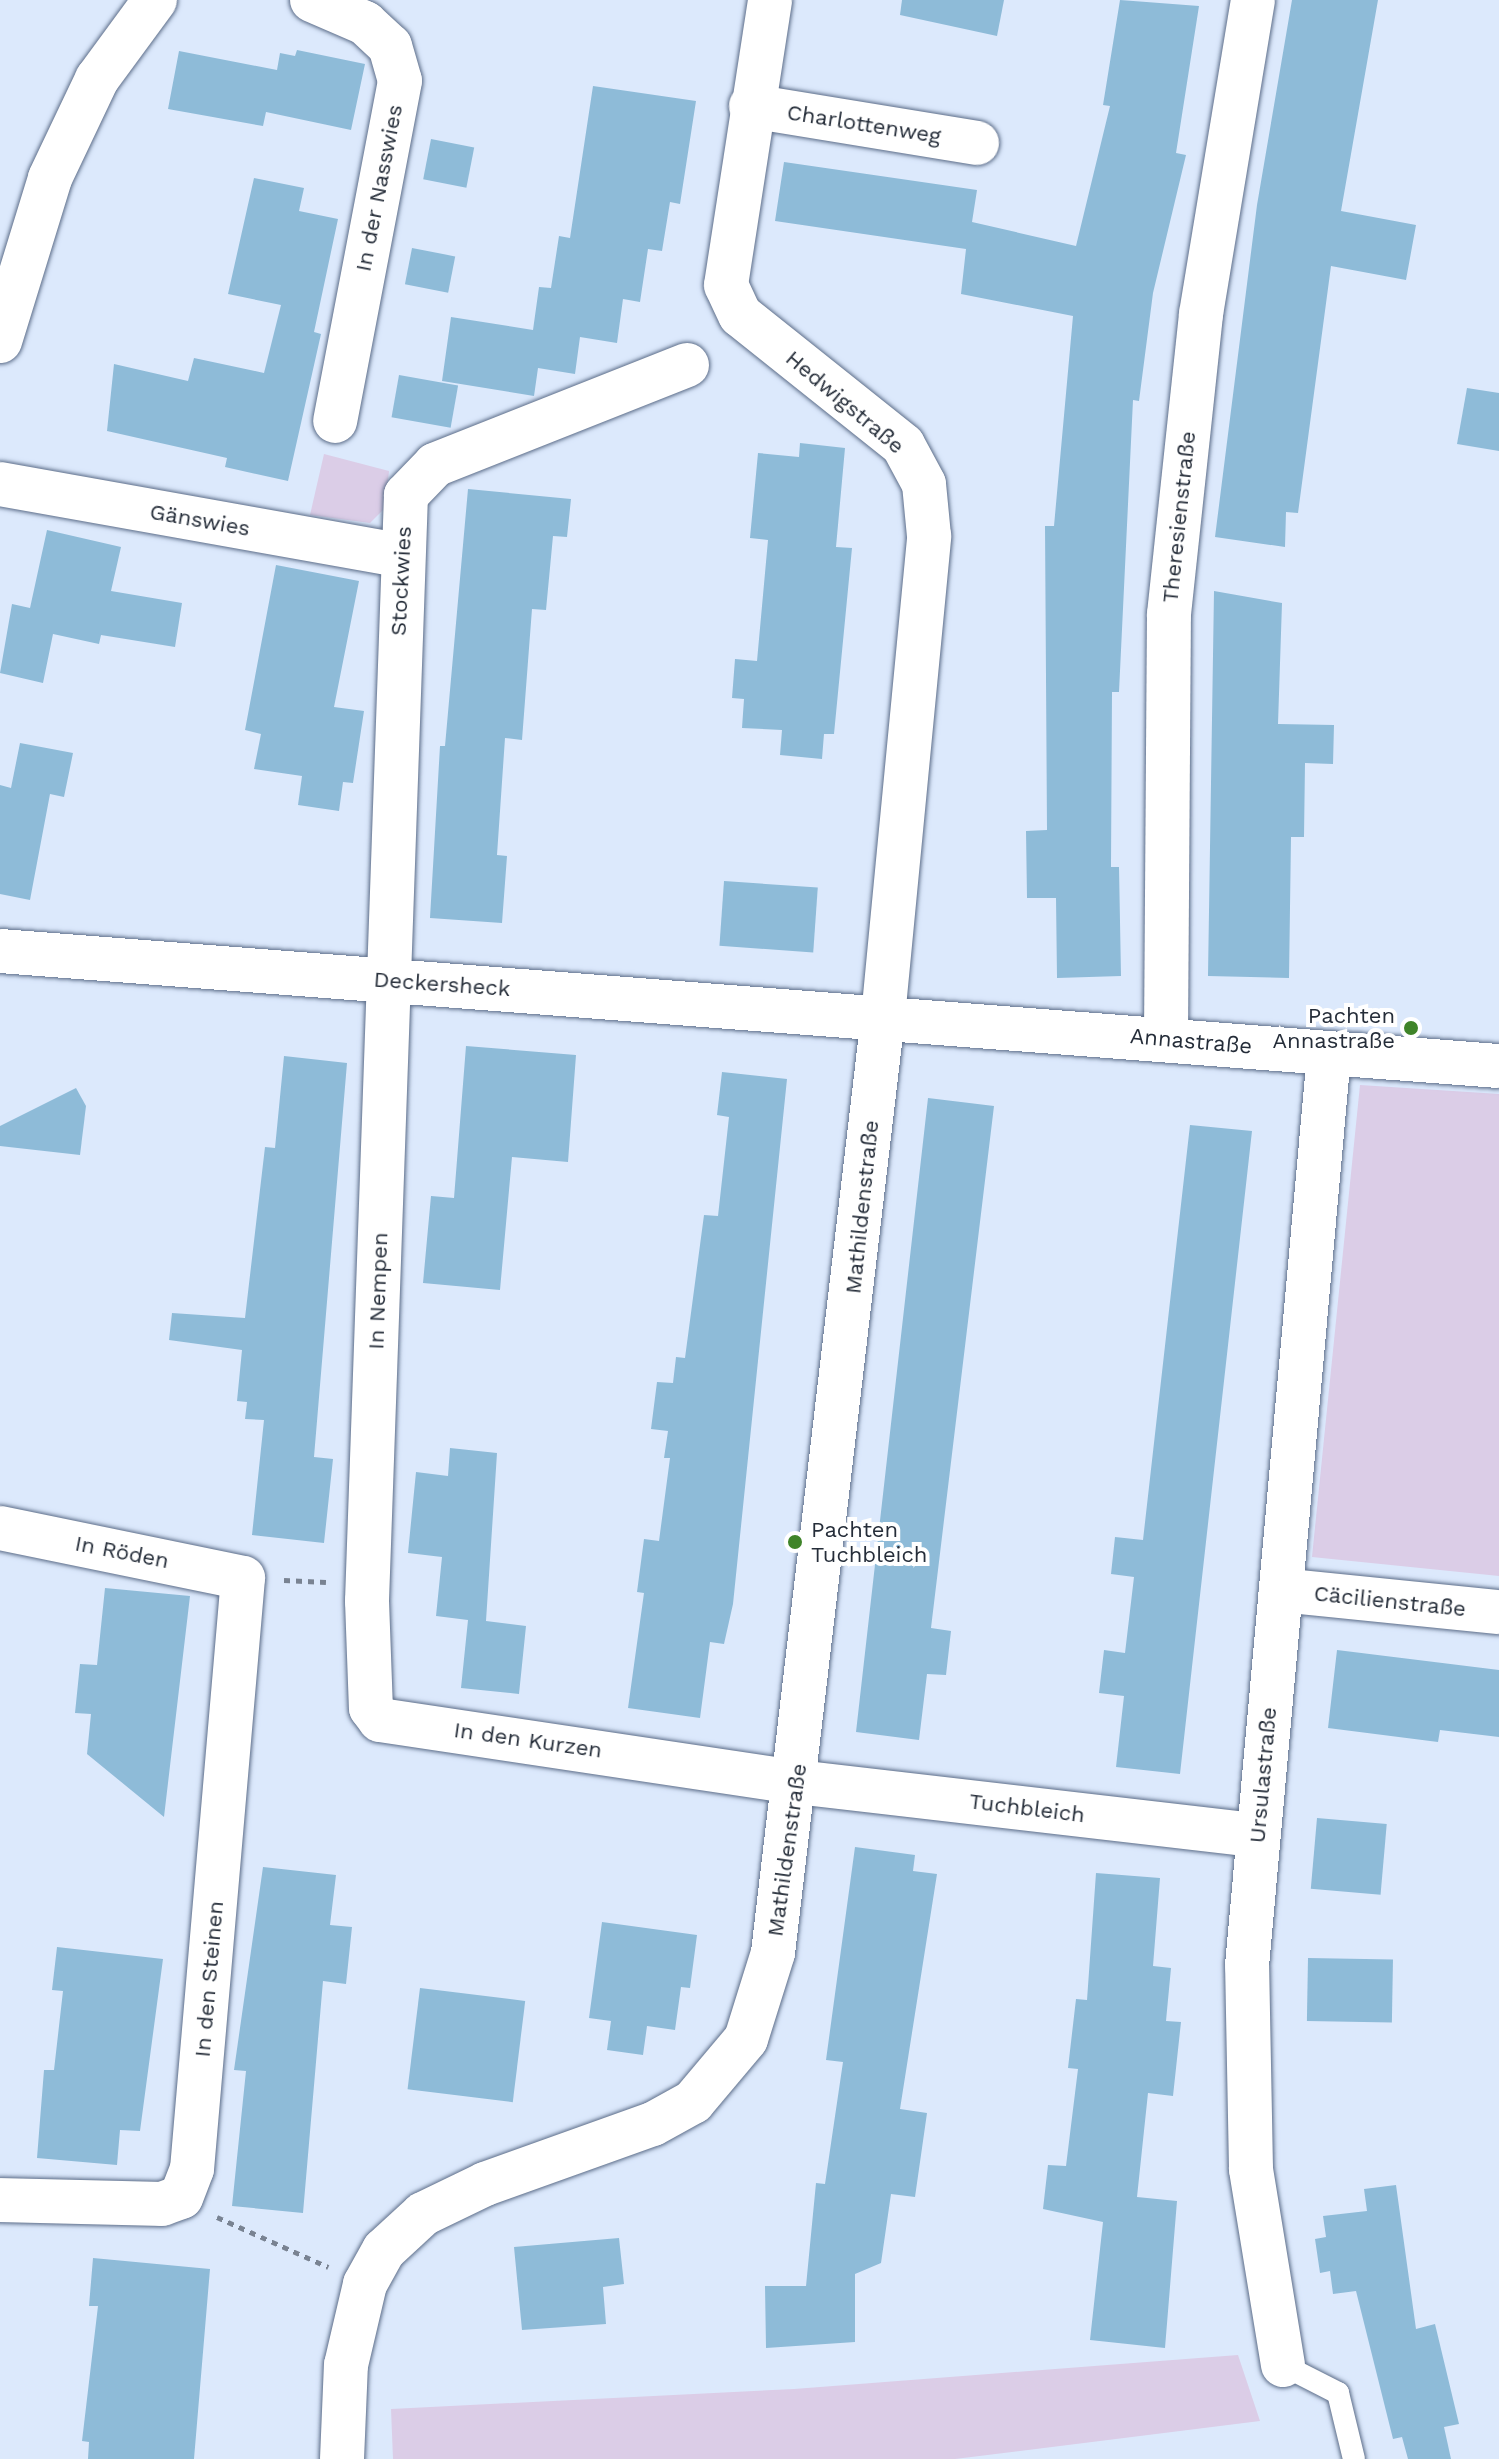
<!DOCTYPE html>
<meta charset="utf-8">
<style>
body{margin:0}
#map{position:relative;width:1499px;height:2459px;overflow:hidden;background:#dce9fc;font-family:"Work Sans",sans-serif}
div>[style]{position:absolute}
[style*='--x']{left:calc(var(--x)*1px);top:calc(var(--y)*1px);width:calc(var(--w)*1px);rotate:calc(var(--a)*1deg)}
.green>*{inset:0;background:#dbcde7}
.building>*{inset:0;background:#8ebbd8;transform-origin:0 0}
.path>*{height:5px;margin-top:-2.5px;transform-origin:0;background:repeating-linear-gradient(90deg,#798392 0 6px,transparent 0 12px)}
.roads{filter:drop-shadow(0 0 2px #5c6d89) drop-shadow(0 0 2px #5c6d89)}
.service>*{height:22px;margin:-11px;padding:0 11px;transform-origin:11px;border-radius:11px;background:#fff}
.minor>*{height:44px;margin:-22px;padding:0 22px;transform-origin:22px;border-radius:22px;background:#fff}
.dots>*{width:22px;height:22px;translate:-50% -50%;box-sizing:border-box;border:4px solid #fff;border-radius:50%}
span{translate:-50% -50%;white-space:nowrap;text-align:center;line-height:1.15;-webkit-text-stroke:8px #fff;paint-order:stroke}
.street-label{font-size:22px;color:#252d39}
.poi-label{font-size:22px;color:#252d39}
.right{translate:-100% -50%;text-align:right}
.left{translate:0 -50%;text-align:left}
</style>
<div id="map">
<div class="green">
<i style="clip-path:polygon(324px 454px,389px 471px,385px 508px,370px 523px,310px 515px)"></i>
<i style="clip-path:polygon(1360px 1085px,1499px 1094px,1499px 1576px,1312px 1557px)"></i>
<i style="clip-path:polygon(1238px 2355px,1260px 2421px,955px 2459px,393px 2459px,391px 2409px,794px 2389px)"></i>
</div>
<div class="building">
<i style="clip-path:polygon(902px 0,1004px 0,997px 36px,900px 15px)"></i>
<i style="clip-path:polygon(1120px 0,1199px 6px,1176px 153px,1186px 155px,1153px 293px,1139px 401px,1133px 400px,1119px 692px,1112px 692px,1111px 867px,1119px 867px,1121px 976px,1057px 978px,1056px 898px,1027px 898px,1026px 831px,1047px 830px,1045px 526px,1054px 526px,1073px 316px,961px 294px,966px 249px,775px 221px,784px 162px,977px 190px,972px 222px,1076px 246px,1110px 106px,1103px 105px)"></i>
<i style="clip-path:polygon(1292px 0,1378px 0,1341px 211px,1416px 225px,1406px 280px,1331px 266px,1298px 513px,1286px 512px,1285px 547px,1215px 537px,1257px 205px)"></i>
<i style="clip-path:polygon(297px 50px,365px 64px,351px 130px,266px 112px,263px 126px,168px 109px,179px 51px,277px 70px,280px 53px,295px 56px)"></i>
<i style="clip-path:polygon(593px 86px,696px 101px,680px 204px,670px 202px,662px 251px,648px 249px,640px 302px,623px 299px,617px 343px,580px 337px,575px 374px,538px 368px,534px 396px,442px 381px,451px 317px,533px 330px,539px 287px,551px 288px,559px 236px,570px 238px)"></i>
<i style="left:431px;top:139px;width:44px;height:41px;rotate:11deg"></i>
<i style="clip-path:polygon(254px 178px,304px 188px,299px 211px,338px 219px,314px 332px,321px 334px,288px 481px,225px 467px,227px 458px,107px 431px,114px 364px,188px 381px,194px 358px,264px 373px,281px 305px,228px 294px)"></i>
<i style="left:412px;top:248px;width:44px;height:37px;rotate:11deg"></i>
<i style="left:399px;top:375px;width:60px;height:43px;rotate:10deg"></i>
<i style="clip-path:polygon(1467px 388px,1499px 393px,1499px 451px,1457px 444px)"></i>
<i style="clip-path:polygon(800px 443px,845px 448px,836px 547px,852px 548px,834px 734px,824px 734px,822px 759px,780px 755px,782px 730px,742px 728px,744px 699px,732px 698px,735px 659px,757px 661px,768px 540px,750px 538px,758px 453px,799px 457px)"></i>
<i style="clip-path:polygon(468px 489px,571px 499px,567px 537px,553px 536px,546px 610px,532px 609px,522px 740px,505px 738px,497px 855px,507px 856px,502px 923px,430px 918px,440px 746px,445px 746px)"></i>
<i style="clip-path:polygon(47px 530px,121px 547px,111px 591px,182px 603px,175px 647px,101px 635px,99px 644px,53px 634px,43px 683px,0 673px,12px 604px,30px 608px)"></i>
<i style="clip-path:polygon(276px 565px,359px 581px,334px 707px,364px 711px,353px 783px,343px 782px,339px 811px,298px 805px,302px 776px,254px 769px,261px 734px,245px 730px)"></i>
<i style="clip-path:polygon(1214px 591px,1282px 603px,1278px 724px,1334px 725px,1333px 764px,1305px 763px,1304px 837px,1291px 837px,1289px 978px,1208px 976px)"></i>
<i style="clip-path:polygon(20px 743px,73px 753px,64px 797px,50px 794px,30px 900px,0 894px,0 785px,11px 788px)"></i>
<i style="left:724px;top:881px;width:94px;height:65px;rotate:4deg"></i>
<i style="clip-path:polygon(466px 1046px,576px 1055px,568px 1162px,512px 1157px,500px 1290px,423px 1283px,431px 1196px,454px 1198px)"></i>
<i style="clip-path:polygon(284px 1056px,347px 1063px,314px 1457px,333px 1459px,324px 1543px,252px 1535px,264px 1420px,245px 1419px,247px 1402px,237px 1401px,242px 1350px,169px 1340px,172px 1313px,245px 1318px,265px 1147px,275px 1148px)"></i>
<i style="clip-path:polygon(722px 1072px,787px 1079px,733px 1604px,724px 1644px,710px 1642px,700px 1718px,628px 1708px,644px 1593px,637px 1592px,644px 1539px,659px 1541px,670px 1458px,664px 1458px,668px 1431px,651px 1429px,657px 1382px,673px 1383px,676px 1357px,685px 1358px,704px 1215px,718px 1216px,729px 1117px,717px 1115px)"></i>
<i style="clip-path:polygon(76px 1088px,86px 1106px,80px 1155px,0 1146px,0 1126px)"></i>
<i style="clip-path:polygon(928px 1098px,994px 1106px,931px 1628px,951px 1631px,946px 1675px,927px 1674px,919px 1740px,856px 1732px)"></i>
<i style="clip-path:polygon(1190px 1125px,1252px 1131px,1180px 1774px,1116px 1767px,1124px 1696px,1099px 1693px,1104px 1650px,1125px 1653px,1134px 1577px,1111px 1574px,1115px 1537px,1143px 1540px)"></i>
<i style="clip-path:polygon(450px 1448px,497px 1453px,486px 1621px,526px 1626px,519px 1694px,461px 1688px,468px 1620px,436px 1616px,442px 1557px,408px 1553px,416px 1472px,448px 1476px)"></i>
<i style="clip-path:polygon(105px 1588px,190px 1596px,164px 1817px,87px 1754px,91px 1714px,75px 1713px,80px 1664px,97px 1665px)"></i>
<i style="clip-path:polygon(1337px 1650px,1499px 1670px,1499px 1737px,1440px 1730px,1438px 1742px,1328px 1728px)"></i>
<i style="left:1317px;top:1818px;width:70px;height:71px;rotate:5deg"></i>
<i style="clip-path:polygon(855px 1847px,915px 1855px,913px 1871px,937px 1874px,900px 2109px,927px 2113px,915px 2197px,891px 2194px,881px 2263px,855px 2274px,855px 2342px,766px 2348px,765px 2286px,806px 2286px,816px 2183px,825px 2184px,843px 2062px,826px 2060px)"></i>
<i style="clip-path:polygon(263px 1867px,336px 1875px,330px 1925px,352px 1927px,346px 1984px,323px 1981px,303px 2213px,232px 2206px,246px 2071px,234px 2070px)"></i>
<i style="clip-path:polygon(1096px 1873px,1160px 1878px,1153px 1966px,1171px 1968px,1166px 2021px,1181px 2022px,1173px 2096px,1148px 2093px,1137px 2197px,1177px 2201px,1165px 2348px,1090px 2340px,1103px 2222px,1043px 2209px,1048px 2165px,1066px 2166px,1078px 2069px,1068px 2068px,1076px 1999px,1087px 2000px)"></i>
<i style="clip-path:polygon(602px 1922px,697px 1935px,690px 1988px,681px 1987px,675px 2030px,647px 2026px,643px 2055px,607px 2050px,611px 2021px,589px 2018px)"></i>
<i style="clip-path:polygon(57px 1947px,163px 1959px,140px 2131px,120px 2130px,117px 2165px,37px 2158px,44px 2070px,54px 2070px,63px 1991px,52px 1990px)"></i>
<i style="left:1308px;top:1958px;width:85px;height:63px;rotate:1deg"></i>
<i style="left:420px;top:1988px;width:106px;height:102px;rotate:7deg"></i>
<i style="clip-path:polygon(1396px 2185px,1416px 2329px,1435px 2324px,1459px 2424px,1444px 2427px,1451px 2459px,1408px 2459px,1402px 2437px,1393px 2439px,1356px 2291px,1333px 2294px,1330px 2271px,1320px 2273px,1315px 2239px,1326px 2237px,1323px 2216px,1367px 2211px,1364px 2189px)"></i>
<i style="clip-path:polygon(619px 2238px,624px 2284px,603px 2287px,606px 2324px,522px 2330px,514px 2247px)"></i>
<i style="clip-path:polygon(93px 2258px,210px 2269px,194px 2459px,88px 2459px,89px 2442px,82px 2441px,98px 2306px,89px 2306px)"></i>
</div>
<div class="path">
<i style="--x:284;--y:1580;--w:42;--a:2.7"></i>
<i style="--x:217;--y:2217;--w:122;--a:24.2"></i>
</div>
<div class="roads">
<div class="service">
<i style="--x:1283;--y:2365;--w:62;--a:27"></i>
<i style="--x:1338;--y:2393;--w:68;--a:76.4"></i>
</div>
<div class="minor">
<i style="--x:312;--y:0;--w:58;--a:23.5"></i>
<i style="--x:365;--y:23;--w:34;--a:43"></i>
<i style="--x:390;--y:46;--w:36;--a:74"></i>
<i style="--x:400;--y:81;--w:346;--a:100.8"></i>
<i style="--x:751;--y:106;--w:229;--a:9.3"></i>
<i style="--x:0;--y:341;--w:170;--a:-72.9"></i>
<i style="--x:50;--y:178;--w:110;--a:-64.6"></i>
<i style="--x:97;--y:79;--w:98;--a:-53.7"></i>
<i style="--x:687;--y:365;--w:271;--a:158.4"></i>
<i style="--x:435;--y:465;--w:42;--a:134"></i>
<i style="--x:406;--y:495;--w:1107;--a:92.02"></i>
<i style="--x:367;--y:1601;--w:107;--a:87.9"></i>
<i style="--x:371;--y:1708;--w:15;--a:53"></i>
<i style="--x:380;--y:1720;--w:421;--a:8.5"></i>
<i style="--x:796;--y:1782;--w:464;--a:6.6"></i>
<i style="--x:0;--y:484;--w:406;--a:10.1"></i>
<i style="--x:0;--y:951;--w:1503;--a:4.39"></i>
<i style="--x:1166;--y:1038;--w:424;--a:-89.6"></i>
<i style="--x:1169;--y:614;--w:302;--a:-83.9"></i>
<i style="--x:1201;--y:314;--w:318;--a:-80.6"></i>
<i style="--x:0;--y:1528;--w:248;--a:11.6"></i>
<i style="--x:243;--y:1578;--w:593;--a:94.93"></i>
<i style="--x:192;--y:2169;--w:30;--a:111"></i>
<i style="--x:181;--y:2197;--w:20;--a:160"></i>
<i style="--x:162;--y:2204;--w:162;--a:-178.6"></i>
<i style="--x:1281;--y:1590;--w:219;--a:5.8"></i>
<i style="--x:1283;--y:2365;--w:199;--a:-99.3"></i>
<i style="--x:1251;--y:2169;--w:203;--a:-91.1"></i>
<i style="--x:1247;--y:1966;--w:916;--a:-84.86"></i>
<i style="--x:342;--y:2459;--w:94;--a:-87.6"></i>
<i style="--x:346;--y:2365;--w:83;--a:-76.8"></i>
<i style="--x:365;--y:2284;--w:39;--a:-61"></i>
<i style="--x:384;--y:2250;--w:53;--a:-42.7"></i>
<i style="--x:423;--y:2214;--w:69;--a:-25.8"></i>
<i style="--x:485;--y:2184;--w:178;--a:-19.7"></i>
<i style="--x:653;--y:2124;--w:46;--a:-28.8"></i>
<i style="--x:693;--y:2102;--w:82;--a:-49.9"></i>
<i style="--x:746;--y:2039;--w:90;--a:-72.6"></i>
<i style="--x:773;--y:1953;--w:942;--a:-83.3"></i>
<i style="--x:883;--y:1017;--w:483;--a:-84.5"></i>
<i style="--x:929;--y:536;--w:52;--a:-95.5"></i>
<i style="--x:924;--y:484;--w:44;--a:-118.3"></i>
<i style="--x:903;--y:445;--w:208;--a:-141.4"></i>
<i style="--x:740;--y:315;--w:33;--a:-115"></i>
<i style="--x:726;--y:285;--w:288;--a:-81.2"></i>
</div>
</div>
<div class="dots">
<i style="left:1411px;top:1028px;background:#3f8429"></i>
<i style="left:795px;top:1542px;background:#3f8429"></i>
</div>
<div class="street-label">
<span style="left:864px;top:124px;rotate:9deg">Charlottenweg</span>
<span style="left:379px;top:188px;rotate:-79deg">In der Nasswies</span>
<span style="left:845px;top:402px;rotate:40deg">Hedwigstraße</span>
<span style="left:1179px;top:517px;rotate:-84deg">Theresienstraße</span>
<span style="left:200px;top:520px;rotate:10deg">Gänswies</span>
<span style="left:401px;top:581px;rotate:-87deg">Stockwies</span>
<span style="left:442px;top:984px;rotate:4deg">Deckersheck</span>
<span style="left:1191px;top:1041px;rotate:5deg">Annastraße</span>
<span style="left:862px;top:1207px;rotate:-84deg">Mathildenstraße</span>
<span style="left:378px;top:1291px;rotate:-88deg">In Nempen</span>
<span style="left:122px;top:1552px;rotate:11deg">In Röden</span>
<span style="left:1390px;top:1601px;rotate:6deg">Cäcilienstraße</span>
<span style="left:528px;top:1740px;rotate:8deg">In den Kurzen</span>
<span style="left:1263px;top:1775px;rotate:-85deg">Ursulastraße</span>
<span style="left:1027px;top:1808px;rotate:7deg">Tuchbleich</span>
<span style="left:787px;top:1850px;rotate:-82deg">Mathildenstraße</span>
<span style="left:209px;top:1979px;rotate:-85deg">In den Steinen</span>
</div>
<div class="poi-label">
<span class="right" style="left:1395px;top:1028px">Pachten<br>Annastraße</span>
<span class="left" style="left:811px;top:1542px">Pachten<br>Tuchbleich</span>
</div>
</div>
